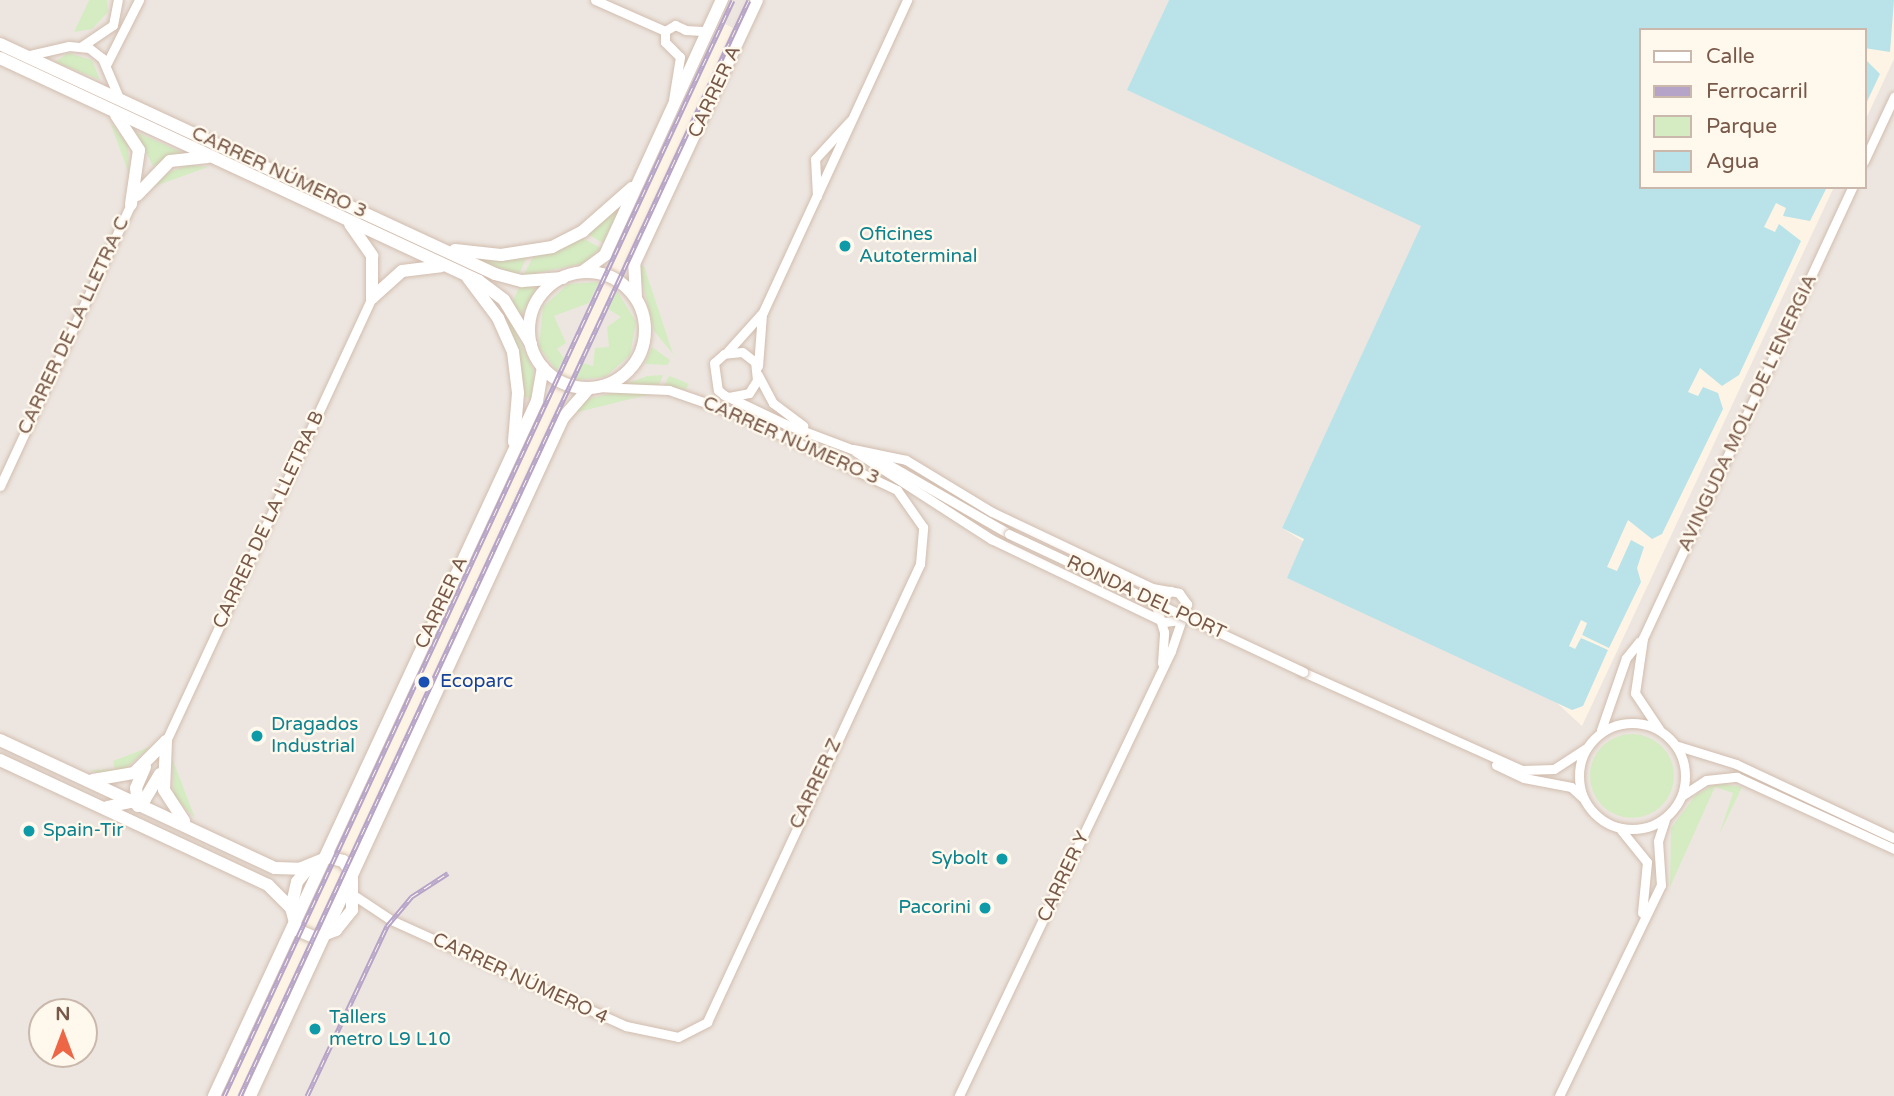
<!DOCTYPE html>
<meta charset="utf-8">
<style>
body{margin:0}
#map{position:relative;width:1894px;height:1096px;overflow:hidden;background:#fdf4e6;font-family:"Varela Round",sans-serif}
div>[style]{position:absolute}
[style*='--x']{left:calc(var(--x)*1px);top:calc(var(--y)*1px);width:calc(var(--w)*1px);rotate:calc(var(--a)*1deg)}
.industrial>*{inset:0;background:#ede6e0}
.green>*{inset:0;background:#d5ecc3}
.round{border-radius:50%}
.water>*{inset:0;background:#b9e3e8}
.pier>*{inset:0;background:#fdf4e6}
.roads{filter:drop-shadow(0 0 2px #d2bdae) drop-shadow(0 0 2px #d2bdae)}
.street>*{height:9px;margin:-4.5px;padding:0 4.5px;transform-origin:4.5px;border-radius:4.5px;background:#fff}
.street>.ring{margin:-4.5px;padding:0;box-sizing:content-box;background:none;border:9px solid #fff;border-radius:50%}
.secondary>*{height:12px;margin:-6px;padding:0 6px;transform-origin:6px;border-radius:6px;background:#fff}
.secondary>.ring{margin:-6px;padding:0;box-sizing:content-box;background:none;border:12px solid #fff;border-radius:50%}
.rail>*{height:5px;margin-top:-2.5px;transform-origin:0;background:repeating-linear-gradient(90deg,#fff8ed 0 8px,#b6a3c8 0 16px);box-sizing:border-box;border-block:2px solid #b6a3c8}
.bridges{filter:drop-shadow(0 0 2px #d2bdae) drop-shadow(0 0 2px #d2bdae)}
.street-bridge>*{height:9px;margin:-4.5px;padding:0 4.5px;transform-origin:4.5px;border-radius:4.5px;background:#fff}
.dots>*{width:19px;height:19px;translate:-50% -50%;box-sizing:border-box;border:4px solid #fff8ed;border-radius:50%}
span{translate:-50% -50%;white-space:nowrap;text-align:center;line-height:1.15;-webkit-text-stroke:5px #fff8ed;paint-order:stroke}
.street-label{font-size:19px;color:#785949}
.culture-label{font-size:19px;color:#0d838f}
.left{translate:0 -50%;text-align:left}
.right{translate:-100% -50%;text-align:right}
.transit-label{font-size:19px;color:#164399}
.legend{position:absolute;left:1639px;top:28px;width:228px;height:161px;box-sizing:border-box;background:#fff8ed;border:2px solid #c9b8ab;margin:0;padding:9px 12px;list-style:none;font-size:21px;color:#785949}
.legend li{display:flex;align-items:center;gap:14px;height:35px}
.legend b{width:35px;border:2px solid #c9b8ab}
.north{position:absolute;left:28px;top:998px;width:70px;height:70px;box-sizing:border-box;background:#fff8ed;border:2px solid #c9b8ab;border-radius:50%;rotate:0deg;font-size:19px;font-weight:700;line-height:28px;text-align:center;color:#785949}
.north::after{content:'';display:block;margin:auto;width:24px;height:32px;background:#ed6746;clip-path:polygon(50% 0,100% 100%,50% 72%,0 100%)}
</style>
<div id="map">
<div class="industrial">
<i style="clip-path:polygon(evenodd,0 0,1169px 0,1128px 90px,1422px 226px,1282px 528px,1557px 703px,1582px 726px,1834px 187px,1864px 187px,1864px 123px,1894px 59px,1894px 1096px,237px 1096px,733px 28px,725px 24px,226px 1096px,0 1096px,0 0,42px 1012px,84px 1012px,84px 1054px,42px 1054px,42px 1012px)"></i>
</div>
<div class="green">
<i style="clip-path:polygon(89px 0,107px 0,108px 12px,92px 29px,74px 32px)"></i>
<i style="clip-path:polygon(68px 53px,92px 60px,100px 80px,55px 62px)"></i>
<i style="clip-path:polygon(110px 122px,128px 144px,129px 174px)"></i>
<i style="clip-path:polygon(136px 132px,184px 153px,184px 154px,153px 166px)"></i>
<i style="clip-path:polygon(188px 165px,208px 167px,155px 186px,167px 173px)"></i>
<i style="clip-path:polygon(621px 205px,603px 243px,586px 233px)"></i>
<i style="clip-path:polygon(580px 237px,601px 248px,585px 263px,523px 276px,534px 255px)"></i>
<i style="clip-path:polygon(465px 255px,527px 257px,518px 276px)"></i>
<i style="clip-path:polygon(638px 265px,644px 266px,673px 354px,654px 331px)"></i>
<i style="clip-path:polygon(599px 282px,589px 303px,554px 316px,566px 343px,557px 349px,564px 358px,557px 371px,539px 347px,543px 307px,568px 284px)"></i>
<i style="clip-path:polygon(520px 285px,536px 288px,521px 316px,512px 303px)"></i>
<i style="clip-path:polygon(617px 291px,636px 322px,630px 355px,605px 377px,575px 380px,583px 363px,593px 366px,595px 348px,609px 347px,607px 327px,621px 317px,608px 309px)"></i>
<i style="clip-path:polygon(507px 314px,534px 372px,531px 399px,521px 395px)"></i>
<i style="clip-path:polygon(652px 347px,670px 360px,668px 365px,645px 364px)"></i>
<i style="clip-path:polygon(663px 375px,659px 385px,626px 384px,647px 376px)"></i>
<i style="clip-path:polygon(669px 376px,675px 378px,689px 384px,685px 390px,664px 386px)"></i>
<i style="clip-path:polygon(623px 391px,655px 393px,574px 413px,587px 399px)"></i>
<i class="round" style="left:1590px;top:734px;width:84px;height:84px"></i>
<i style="clip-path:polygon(150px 747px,125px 769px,112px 772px,99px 773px,89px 770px,115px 769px,113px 761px)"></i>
<i style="clip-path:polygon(172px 758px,195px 818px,174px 797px)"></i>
<i style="clip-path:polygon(1723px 784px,1742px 787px,1719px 835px,1733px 793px,1715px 787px,1670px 887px,1671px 828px,1695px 796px,1711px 786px)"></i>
</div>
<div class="water">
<i style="clip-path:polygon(1169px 0,1894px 0,1890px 52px,1864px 48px,1864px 30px,1640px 30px,1640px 187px,1827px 187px,1810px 221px,1783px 216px,1786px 208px,1776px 203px,1764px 227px,1775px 232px,1779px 224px,1801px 241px,1739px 375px,1722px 386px,1700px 368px,1688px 392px,1698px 396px,1703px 387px,1718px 393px,1723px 409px,1662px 534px,1652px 539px,1628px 520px,1607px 567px,1617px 571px,1631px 540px,1644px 547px,1637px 568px,1641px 582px,1609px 648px,1582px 635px,1587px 623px,1569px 647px,1581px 637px,1608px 650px,1583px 706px,1572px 710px,1287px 578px,1304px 539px,1282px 528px,1421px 226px,1127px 90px)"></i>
<i style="clip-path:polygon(1864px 58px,1880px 74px,1864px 108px)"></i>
</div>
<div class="pier">
<i style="clip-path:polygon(1581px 620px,1587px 623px,1582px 635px,1611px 651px,1581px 638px,1575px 649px,1569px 646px)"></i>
</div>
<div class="roads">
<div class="street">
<i style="--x:595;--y:0;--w:77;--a:23.9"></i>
<i style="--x:685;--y:30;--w:22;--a:3"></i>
<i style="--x:665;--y:31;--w:11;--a:90"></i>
<i style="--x:665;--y:42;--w:21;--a:45"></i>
<i style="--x:680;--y:57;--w:44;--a:99.2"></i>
<i style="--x:665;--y:31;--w:12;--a:-31"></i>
<i style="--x:675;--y:25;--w:10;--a:24"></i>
<i style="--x:82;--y:46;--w:37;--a:-34"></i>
<i style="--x:113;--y:25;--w:25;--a:-79"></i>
<i style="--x:30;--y:55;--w:40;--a:-13"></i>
<i style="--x:69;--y:46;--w:20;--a:6"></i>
<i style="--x:89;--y:48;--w:16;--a:38"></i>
<i style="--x:102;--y:58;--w:43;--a:67"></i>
<i style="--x:106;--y:65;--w:73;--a:-63.1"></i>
<i style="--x:1864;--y:161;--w:71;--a:-64.9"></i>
<i style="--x:817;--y:196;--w:37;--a:-93"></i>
<i style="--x:815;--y:159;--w:52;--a:-47.4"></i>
<i style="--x:728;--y:351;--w:52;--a:-48.1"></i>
<i style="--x:763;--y:312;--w:344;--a:-65.2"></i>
<i style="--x:758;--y:366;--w:52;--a:-85.6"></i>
<i style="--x:758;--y:375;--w:32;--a:62"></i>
<i style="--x:773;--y:403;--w:38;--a:37"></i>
<i style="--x:729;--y:397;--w:20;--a:-11"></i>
<i style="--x:749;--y:393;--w:15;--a:-58"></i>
<i style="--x:757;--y:380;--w:18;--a:-96"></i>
<i style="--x:755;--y:362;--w:16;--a:-142"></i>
<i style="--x:742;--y:352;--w:18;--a:174"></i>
<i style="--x:724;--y:354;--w:13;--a:138"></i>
<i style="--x:714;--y:363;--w:27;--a:82"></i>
<i style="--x:718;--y:390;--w:8;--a:40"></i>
<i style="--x:724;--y:395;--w:14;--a:25"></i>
<i style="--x:737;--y:401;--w:53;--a:25.6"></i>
<i style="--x:785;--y:424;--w:77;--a:20.6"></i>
<i style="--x:853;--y:449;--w:54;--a:11.7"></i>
<i style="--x:906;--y:460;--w:100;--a:31.2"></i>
<i style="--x:992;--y:512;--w:177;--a:25.4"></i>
<i style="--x:1152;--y:588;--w:27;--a:10"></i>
<i style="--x:1179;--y:593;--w:14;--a:54"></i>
<i style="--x:1187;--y:604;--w:50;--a:108.8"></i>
<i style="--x:1171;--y:651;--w:493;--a:115.5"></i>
<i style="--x:856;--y:452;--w:161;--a:32.8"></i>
<i style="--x:991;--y:539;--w:192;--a:25.6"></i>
<i style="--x:1164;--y:622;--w:17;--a:-7"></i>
<i style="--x:877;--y:458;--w:152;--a:29.9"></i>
<i style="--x:0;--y:486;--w:311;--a:-65.1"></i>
<i style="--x:1162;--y:663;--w:31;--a:-86"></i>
<i style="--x:1164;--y:632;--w:27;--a:-107"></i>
<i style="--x:1156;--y:606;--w:21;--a:-47"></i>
<i style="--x:1303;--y:672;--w:240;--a:24.1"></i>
<i style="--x:1522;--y:770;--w:32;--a:-2"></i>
<i style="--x:1554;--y:769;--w:37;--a:-33"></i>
<i class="ring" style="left:1579px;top:723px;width:97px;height:97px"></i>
<i style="--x:1659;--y:729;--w:43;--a:-123.7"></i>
<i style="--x:1635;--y:693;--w:56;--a:-81.7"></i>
<i style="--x:1643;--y:638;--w:497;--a:-65.1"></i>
<i style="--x:1601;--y:730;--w:76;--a:-70.9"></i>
<i style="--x:1626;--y:658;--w:21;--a:-51"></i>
<i style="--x:166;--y:741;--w:489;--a:-65.1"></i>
<i style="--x:1678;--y:746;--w:61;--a:17.2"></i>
<i style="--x:1736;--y:764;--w:174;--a:25.1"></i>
<i style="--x:1496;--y:765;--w:31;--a:25"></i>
<i style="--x:1524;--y:778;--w:48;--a:10.8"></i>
<i style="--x:1571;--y:787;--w:15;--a:42"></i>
<i style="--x:1683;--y:795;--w:27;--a:-33"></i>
<i style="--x:1706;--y:780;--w:31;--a:-6"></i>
<i style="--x:1737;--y:777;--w:173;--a:24.6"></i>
<i style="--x:1621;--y:830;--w:41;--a:50.9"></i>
<i style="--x:1647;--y:862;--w:51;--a:95.6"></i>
<i style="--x:355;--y:896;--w:43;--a:33.7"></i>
<i style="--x:391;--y:920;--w:258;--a:24.3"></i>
<i style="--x:626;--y:1026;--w:53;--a:11.9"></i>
<i style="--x:678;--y:1037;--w:33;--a:-27"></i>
<i style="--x:707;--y:1022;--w:505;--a:-65.06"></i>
<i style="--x:920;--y:564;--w:37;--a:-85"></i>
<i style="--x:923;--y:527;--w:45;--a:-125.1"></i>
<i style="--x:897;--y:490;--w:183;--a:-154.7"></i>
<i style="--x:732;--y:412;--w:67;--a:-160.8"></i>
<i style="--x:669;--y:390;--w:73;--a:-177.6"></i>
<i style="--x:1559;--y:1096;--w:234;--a:-64.2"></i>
<i style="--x:1661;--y:885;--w:44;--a:-93.9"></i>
<i style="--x:1658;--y:841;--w:23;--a:-72"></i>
</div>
<div class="secondary">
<i style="--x:0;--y:44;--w:546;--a:24.92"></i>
<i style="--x:495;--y:274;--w:28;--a:15"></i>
<i style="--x:522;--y:281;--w:41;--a:-4.2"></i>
<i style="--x:0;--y:58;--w:528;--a:24.96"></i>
<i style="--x:479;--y:281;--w:31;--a:37"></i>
<i style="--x:504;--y:300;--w:52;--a:58.5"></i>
<i style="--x:116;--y:115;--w:42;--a:56.7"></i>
<i style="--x:139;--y:150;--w:55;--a:98.4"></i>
<i style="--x:137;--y:195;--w:47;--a:-45.9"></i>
<i style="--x:170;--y:161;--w:38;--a:-6"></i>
<i style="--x:350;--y:224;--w:39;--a:55"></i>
<i style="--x:372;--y:256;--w:42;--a:90"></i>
<i style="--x:455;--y:250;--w:46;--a:6.2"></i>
<i style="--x:501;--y:255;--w:52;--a:-8.9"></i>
<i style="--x:552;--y:247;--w:35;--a:-27"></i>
<i style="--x:583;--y:231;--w:65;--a:-41.3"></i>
<i style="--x:582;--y:272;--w:29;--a:-36"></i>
<i style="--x:605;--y:255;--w:281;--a:-65.4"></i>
<i class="ring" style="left:529px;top:272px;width:104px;height:104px"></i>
<i style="--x:468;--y:278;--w:50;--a:53.1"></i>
<i style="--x:498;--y:318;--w:37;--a:66"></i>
<i style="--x:513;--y:352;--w:41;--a:83"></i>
<i style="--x:518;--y:393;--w:49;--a:94.7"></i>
<i style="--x:636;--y:297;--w:33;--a:-93"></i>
<i style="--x:634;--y:264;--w:291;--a:-65"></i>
<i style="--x:372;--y:298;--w:40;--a:-42"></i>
<i style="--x:402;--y:271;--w:39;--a:-7"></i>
<i style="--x:0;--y:740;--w:303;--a:25"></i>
<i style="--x:275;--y:868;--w:24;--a:2"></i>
<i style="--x:299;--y:869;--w:31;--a:-22"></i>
<i style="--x:328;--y:857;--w:16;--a:15"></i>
<i style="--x:343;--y:861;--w:15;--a:53"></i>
<i style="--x:352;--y:873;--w:37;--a:90"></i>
<i style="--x:352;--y:910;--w:26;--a:129"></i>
<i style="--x:336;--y:930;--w:22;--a:158"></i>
<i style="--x:316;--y:938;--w:21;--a:-157"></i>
<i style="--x:297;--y:930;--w:23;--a:-105"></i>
<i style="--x:291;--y:908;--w:27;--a:-77"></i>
<i style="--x:297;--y:882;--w:21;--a:-51"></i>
<i style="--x:166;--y:741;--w:49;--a:92.3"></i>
<i style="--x:164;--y:790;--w:37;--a:57"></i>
<i style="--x:0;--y:760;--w:296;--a:25"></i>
<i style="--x:268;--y:885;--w:33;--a:45"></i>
<i style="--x:93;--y:780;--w:42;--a:-9.7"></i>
<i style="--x:134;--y:773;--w:45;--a:-45"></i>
<i style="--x:138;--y:806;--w:18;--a:-96"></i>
<i style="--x:136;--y:788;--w:23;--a:-67"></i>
<i style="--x:107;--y:807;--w:39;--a:-12"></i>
<i style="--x:145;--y:799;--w:29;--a:-59"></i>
<i style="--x:214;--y:1096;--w:766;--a:-65.07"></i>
<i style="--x:537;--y:401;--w:34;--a:-80"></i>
<i style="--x:250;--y:1096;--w:747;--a:-65.22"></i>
<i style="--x:563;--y:418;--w:38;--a:-49"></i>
</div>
</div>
<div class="rail">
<i style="--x:224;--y:1096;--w:1208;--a:-65.09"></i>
<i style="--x:240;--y:1096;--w:1208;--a:-65.09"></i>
<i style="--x:307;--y:1096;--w:188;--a:-64.8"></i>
<i style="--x:387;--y:926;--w:38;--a:-50"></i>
<i style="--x:411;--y:897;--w:44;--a:-33"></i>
</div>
<div class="bridges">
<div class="street-bridge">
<i style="--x:1009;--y:534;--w:325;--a:25.1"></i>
</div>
</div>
<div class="dots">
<i style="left:845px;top:246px;background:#0f9aa8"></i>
<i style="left:424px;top:682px;background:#1a4fb4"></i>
<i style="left:257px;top:736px;background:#0f9aa8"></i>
<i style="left:29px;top:831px;background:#0f9aa8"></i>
<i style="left:1002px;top:859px;background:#0f9aa8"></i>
<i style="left:985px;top:908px;background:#0f9aa8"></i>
<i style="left:315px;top:1029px;background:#0f9aa8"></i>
</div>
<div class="street-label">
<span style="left:715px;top:92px;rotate:-65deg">CARRER A</span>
<span style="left:279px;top:173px;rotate:25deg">CARRER NÚMERO 3</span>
<span style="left:74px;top:326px;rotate:-65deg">CARRER DE LA LLETRA C</span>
<span style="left:1748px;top:413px;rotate:-65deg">AVINGUDA MOLL DE L'ENERGIA</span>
<span style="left:791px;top:441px;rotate:24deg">CARRER NÚMERO 3</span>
<span style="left:269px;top:520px;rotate:-65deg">CARRER DE LA LLETRA B</span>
<span style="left:1146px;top:598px;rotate:25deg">RONDA DEL PORT</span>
<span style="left:442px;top:603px;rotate:-65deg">CARRER A</span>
<span style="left:816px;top:784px;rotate:-65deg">CARRER Z</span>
<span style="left:1064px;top:877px;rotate:-65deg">CARRER Y</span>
<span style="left:520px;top:979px;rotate:25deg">CARRER NÚMERO 4</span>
</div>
<div class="culture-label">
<span class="left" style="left:859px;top:246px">Oficines<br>Autoterminal</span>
<span class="left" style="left:271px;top:736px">Dragados<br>Industrial</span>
<span class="left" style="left:43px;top:831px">Spain-Tir</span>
<span class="right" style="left:988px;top:859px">Sybolt</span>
<span class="right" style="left:971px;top:908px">Pacorini</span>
<span class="left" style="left:329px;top:1029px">Tallers<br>metro L9 L10</span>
</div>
<div class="transit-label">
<span class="left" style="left:440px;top:682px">Ecoparc</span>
</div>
<ul class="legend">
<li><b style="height:9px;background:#fff"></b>Calle</li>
<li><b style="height:9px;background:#b6a3c8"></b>Ferrocarril</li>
<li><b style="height:19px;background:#d5ecc3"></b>Parque</li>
<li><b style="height:19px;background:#b9e3e8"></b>Agua</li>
</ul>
<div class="north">N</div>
</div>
